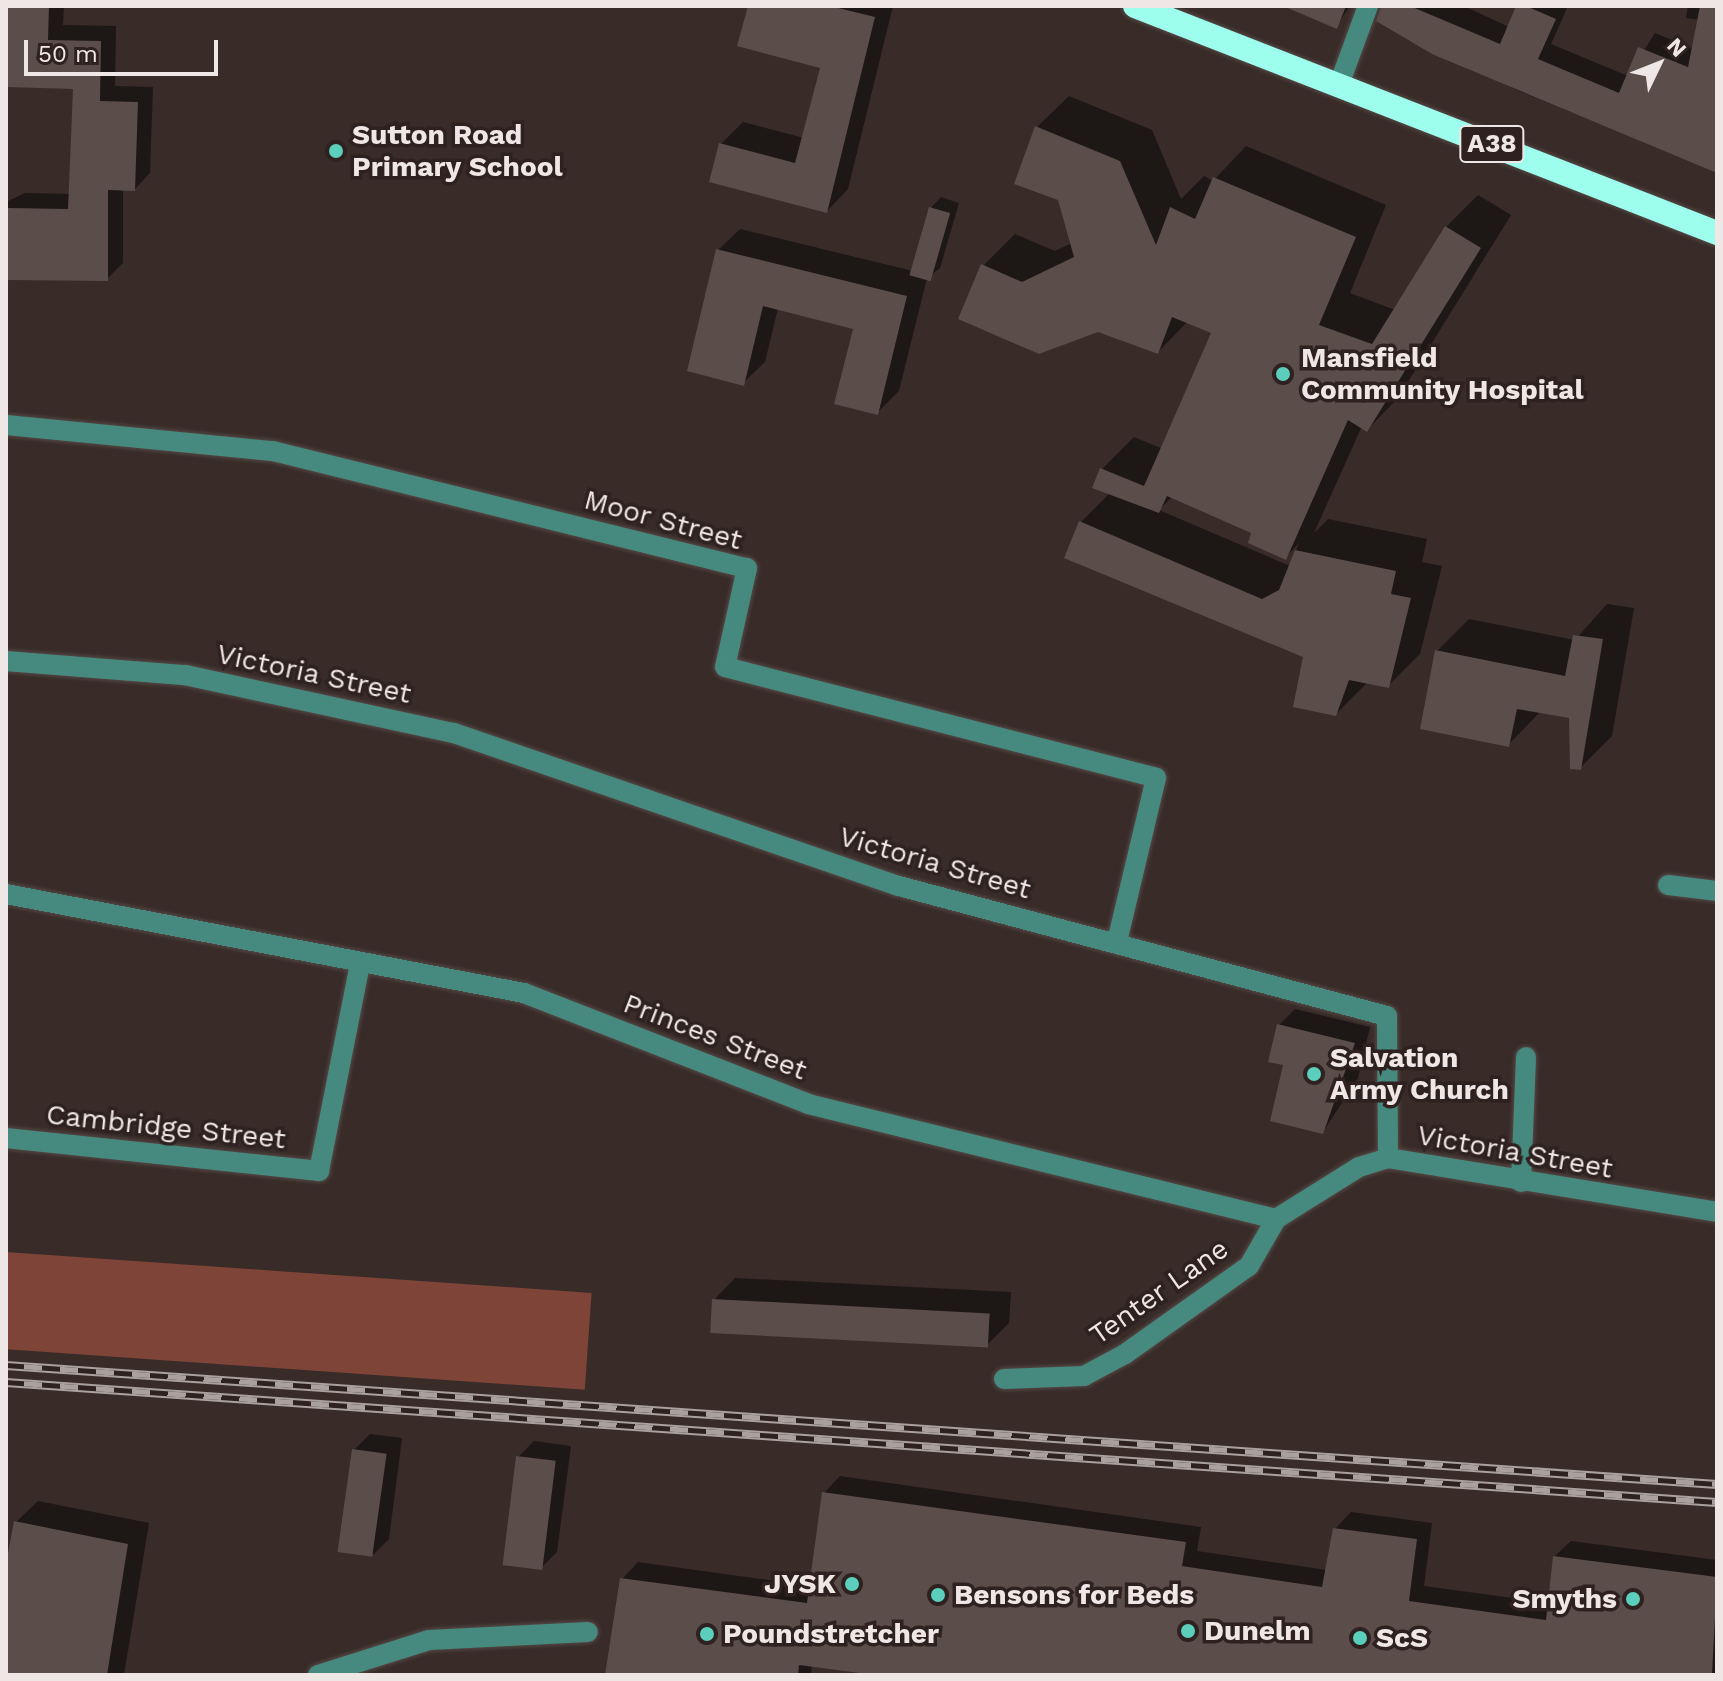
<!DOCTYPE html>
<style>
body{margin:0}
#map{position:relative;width:1723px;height:1681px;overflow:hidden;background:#382b28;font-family:"Work Sans",sans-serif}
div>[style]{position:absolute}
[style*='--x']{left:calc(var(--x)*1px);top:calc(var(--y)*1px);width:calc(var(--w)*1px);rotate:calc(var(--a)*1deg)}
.green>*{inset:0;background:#7e4438;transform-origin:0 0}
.shadow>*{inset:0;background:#0007}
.building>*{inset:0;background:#5b4d4a;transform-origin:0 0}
.roads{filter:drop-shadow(0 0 2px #554946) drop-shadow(0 0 2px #554946)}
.minor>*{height:20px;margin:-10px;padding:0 10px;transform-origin:10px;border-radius:10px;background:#468a7f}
.highway>*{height:24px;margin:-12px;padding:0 12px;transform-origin:12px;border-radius:12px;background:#9dfeed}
.rail>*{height:9px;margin-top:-4.5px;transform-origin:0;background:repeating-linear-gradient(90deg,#2e211f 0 18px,#aaa09e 0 36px);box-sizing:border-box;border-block:2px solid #aaa09e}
.dots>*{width:22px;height:22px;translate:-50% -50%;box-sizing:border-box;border:4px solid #2e211f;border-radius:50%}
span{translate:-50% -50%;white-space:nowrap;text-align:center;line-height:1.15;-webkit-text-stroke:7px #2e211f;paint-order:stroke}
.shield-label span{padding:2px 6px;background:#2e211f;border:2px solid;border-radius:6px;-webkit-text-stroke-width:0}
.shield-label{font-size:26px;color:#efe7e5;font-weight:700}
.poi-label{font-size:28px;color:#efe7e5;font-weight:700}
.left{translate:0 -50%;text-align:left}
.right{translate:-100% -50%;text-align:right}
.street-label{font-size:28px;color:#efe7e5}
.frame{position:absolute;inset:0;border:8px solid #efe7e5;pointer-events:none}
.north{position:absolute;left:1619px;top:24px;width:80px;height:80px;-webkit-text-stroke:6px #2e211f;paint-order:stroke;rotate:47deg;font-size:22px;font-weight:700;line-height:32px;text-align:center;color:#efe7e5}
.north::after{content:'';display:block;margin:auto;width:28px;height:36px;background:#efe7e5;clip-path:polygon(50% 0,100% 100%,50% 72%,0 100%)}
.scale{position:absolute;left:24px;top:40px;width:194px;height:36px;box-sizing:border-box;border:4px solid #efe7e5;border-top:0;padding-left:10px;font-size:24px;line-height:28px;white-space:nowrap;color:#efe7e5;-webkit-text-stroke:6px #2e211f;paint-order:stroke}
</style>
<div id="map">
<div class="green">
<i style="left:6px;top:1252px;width:587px;height:97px;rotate:4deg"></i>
</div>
<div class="shadow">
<i style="clip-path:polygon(6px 6px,64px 6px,63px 25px,116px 26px,115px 86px,153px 87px,150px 173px,135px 189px,123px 188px,123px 263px,107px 279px,6px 278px,6px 202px,25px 193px,71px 194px,75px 87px,6px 85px)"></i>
<i style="clip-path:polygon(750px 6px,893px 6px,848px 189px,827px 211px,721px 144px,743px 122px,804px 138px,822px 67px)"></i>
<i style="clip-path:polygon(1317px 6px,1350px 6px,1336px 26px)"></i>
<i style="clip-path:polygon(1391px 6px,1464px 6px,1509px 27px,1519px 6px,1568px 6px,1551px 44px,1628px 76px,1655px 33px,1694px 49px,1700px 20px,1686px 18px,1688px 6px,1717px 6px,1717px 171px,1519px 91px,1385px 23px)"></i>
<i style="clip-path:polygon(evenodd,1069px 96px,1152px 130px,1181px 199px,1204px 176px,1213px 181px,1246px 146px,1386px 205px,1350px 293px,1395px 310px,1446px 227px,1478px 195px,1511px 215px,1398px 398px,1367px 430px,1362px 426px,1314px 533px,1328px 519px,1427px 539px,1422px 562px,1442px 566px,1420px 654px,1388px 686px,1368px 682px,1336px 714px,1305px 656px,1081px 522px,1111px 492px,1102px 469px,1134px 437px,1163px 449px,1214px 332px,1188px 321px,1158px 352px,983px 266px,1015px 234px,1055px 251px,1072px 243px,1037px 127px,1069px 96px,1173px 496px,1254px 532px,1286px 557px,1299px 543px,1290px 566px,1159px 510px,1173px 496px)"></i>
<i style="clip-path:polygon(941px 197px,959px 203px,940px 268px,927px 278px,899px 391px,878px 412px,855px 327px,778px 308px,765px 362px,743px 383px,718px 250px,740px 229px,913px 271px,931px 208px)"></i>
<i style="clip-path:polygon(1607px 604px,1634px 608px,1612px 736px,1580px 768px,1571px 716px,1541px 711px,1508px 745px,1437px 651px,1469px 619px,1575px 640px)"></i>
<i style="clip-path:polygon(1295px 1009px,1370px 1027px,1358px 1078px,1323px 1132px,1286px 1064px,1279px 1025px)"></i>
<i style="clip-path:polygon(735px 1278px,1011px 1292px,1009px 1323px,987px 1345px,714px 1300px)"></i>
<i style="clip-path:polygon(370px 1434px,402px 1438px,389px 1539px,373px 1555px,354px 1450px)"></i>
<i style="clip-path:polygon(534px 1441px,571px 1446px,557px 1552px,541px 1568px,518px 1457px)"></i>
<i style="clip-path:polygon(840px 1476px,1201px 1527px,1197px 1551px,1327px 1570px,1335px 1529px,1351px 1512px,1432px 1523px,1424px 1586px,1550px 1603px,1554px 1557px,1571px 1541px,1717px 1560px,1717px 1675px,890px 1675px,812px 1665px,811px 1675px,608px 1675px,622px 1579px,638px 1562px,812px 1586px,824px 1493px)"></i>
<i style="clip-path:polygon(38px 1501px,149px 1523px,124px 1675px,6px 1675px,6px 1574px,16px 1522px)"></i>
</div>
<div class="building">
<i style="clip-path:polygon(6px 6px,49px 6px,48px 40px,101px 41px,100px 101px,138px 102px,135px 191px,108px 190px,108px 281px,6px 280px,8px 208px,68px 209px,73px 89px,6px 87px)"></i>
<i style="clip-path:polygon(748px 6px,830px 6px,875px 17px,827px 213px,709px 182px,719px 143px,795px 163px,820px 68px,737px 46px)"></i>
<i style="clip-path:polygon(1283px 6px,1346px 6px,1337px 29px)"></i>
<i style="clip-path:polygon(1381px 6px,1410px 6px,1500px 44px,1516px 6px,1526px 6px,1556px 19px,1538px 59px,1619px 93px,1638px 47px,1688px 67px,1700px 6px,1717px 6px,1717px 173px,1432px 54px,1376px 21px)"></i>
<i style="clip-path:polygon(1035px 126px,1120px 161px,1156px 245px,1170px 207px,1195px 219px,1213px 177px,1356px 237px,1319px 325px,1372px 344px,1445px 226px,1481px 248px,1367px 432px,1348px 420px,1286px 560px,1248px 543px,1251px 533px,1167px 496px,1159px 513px,1092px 488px,1100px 468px,1144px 486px,1211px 333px,1172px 317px,1158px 354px,1098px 332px,1039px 354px,958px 319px,981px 264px,1022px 282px,1074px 257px,1058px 200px,1014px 184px)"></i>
<i style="left:929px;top:207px;width:22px;height:71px;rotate:16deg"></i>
<i style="clip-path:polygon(716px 249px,907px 296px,878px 415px,834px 404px,853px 329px,763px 306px,744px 386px,687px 371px)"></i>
<i style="clip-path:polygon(1079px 521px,1262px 599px,1279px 590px,1295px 550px,1396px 571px,1391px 594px,1411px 598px,1389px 688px,1349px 680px,1336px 716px,1293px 707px,1303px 657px,1064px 558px)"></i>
<i style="clip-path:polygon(1573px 635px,1603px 639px,1581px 770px,1570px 769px,1569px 718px,1517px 709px,1509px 747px,1420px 729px,1435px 650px,1565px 676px)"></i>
<i style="clip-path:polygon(1277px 1024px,1355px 1043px,1323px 1134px,1270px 1121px,1283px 1065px,1268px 1062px)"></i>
<i style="left:712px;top:1299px;width:278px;height:34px;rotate:3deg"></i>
<i style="left:352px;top:1449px;width:35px;height:104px;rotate:8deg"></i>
<i style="left:516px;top:1456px;width:40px;height:110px;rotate:7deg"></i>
<i style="clip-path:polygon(822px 1492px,1186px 1542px,1182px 1566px,1322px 1587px,1333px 1528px,1417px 1539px,1409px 1601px,1546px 1620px,1553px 1556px,1717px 1577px,1712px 1675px,875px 1675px,799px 1665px,798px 1675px,605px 1675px,620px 1578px,807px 1603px)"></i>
<i style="clip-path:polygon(14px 1521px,128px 1544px,107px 1675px,6px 1675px,6px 1564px)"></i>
</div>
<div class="roads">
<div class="minor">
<i style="--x:1340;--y:82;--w:81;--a:-69.8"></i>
<i style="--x:6;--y:425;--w:268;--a:5.6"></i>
<i style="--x:273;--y:451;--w:488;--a:13.9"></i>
<i style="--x:747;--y:568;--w:101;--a:102.5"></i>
<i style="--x:725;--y:667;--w:445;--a:14.4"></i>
<i style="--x:1156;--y:778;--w:169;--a:103.4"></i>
<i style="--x:6;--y:661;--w:180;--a:4.5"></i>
<i style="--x:185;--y:675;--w:275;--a:12.2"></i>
<i style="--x:454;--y:733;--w:471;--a:19"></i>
<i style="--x:899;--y:886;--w:505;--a:14.92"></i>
<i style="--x:1387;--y:1016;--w:142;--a:89.6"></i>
<i style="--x:1668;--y:885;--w:49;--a:7"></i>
<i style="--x:6;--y:894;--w:527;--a:10.82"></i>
<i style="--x:524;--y:993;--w:305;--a:21.3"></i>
<i style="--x:808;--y:1104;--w:482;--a:13.8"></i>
<i style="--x:1276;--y:1219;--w:98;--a:-32.1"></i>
<i style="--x:1359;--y:1167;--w:30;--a:-17"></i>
<i style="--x:1388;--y:1158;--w:333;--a:9.3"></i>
<i style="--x:6;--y:1138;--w:315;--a:6"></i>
<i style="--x:319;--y:1171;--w:212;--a:-78.8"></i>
<i style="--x:1521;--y:1182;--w:125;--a:-87.7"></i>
<i style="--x:1004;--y:1379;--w:80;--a:-2.1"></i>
<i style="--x:1084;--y:1376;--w:47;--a:-28.2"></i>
<i style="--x:1125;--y:1354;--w:152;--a:-35.4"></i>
<i style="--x:1249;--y:1266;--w:54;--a:-60.1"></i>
<i style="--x:318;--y:1675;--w:116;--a:-17.5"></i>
<i style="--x:429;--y:1640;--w:159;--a:-2.9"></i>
</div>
<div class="highway">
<i style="--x:1135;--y:6;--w:625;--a:21.31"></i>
</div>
</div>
<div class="rail">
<i style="--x:6;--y:1365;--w:1715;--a:3.98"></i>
<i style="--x:6;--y:1382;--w:1715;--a:4.01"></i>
</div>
<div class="dots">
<i style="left:336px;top:151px;background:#5bcebc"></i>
<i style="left:1283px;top:374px;background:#5bcebc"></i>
<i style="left:1314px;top:1074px;background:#5bcebc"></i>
<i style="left:852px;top:1584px;background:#5bcebc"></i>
<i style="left:938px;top:1595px;background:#5bcebc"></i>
<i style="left:1633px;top:1599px;background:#5bcebc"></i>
<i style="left:1188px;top:1631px;background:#5bcebc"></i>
<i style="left:707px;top:1634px;background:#5bcebc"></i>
<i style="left:1360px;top:1638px;background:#5bcebc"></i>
</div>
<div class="shield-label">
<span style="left:1492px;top:144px">A38</span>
</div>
<div class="poi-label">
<span class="left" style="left:352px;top:151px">Sutton Road<br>Primary School</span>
<span class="left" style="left:1301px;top:374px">Mansfield<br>Community Hospital</span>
<span class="left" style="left:1330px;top:1074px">Salvation<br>Army Church</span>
<span class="right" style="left:836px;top:1584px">JYSK</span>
<span class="left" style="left:954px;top:1595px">Bensons for Beds</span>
<span class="right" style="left:1617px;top:1599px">Smyths</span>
<span class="left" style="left:1204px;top:1631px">Dunelm</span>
<span class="left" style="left:723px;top:1634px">Poundstretcher</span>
<span class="left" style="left:1376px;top:1638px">ScS</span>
</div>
<div class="street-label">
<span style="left:663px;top:520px;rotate:15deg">Moor Street</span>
<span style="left:314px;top:674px;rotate:12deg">Victoria Street</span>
<span style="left:935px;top:863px;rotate:16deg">Victoria Street</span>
<span style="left:715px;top:1037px;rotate:21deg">Princes Street</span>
<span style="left:166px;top:1127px;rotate:6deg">Cambridge Street</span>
<span style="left:1515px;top:1152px;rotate:10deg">Victoria Street</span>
<span style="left:1159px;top:1292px;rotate:-35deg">Tenter Lane</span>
</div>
<div class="frame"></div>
<div class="north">N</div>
<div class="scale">50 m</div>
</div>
